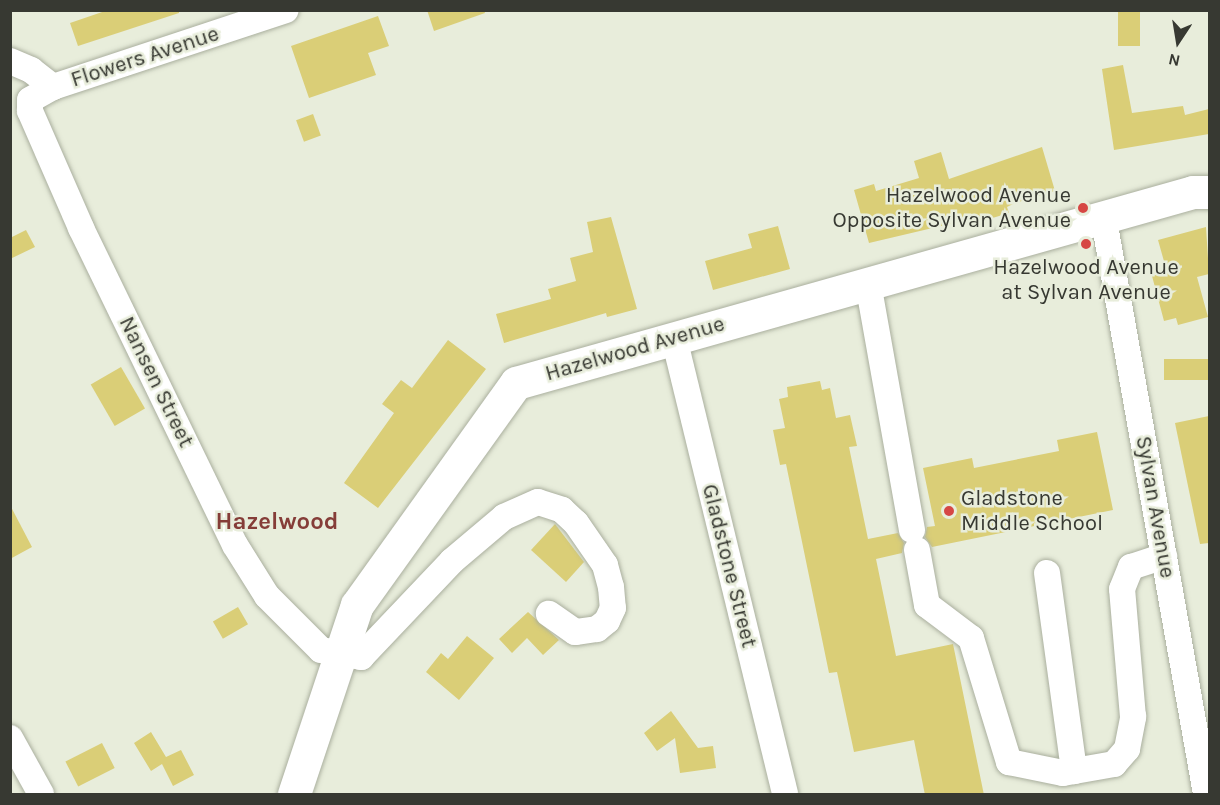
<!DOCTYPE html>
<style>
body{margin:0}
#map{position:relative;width:1220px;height:805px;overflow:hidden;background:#e8eddb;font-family:Karla,sans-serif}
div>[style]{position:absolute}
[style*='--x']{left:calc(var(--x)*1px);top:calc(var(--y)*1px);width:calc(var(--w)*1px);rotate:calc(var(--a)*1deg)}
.building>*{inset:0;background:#dace77;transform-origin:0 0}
.roads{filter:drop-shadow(0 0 2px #aaaf9e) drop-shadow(0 0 2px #aaaf9e)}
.minor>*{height:26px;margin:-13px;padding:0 13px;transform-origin:13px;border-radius:13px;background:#fff}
.major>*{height:33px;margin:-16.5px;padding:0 16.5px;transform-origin:16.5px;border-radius:16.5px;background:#fff}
.dots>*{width:16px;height:16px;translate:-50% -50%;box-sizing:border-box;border:3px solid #e8eddb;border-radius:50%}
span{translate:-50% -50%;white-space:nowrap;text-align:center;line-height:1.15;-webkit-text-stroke:5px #e8eddb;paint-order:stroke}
.street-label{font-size:22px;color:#373932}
.poi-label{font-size:22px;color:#373932}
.right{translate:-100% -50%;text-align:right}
.left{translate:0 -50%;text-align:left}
.neighbourhood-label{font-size:24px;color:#853d38;font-weight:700}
.frame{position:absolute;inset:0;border:12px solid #373932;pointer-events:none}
.north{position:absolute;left:1148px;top:12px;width:60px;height:60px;-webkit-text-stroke:4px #e8eddb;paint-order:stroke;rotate:192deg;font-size:16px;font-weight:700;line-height:24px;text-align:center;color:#373932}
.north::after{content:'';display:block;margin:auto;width:21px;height:27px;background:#373932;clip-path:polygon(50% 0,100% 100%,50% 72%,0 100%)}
</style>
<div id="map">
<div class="building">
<i style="clip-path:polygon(108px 10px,179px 10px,179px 13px,78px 46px,70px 23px)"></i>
<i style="clip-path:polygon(427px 10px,484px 10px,485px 13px,434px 31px)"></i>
<i style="left:1118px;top:10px;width:22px;height:36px"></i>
<i style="clip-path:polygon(378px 16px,389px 46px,368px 53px,376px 75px,309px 98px,291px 46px)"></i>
<i style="clip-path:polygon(1123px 65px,1132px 113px,1183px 106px,1185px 115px,1209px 109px,1209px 134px,1114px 150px,1102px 69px)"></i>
<i style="left:313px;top:114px;width:23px;height:18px;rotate:70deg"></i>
<i style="clip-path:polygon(1042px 147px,1055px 191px,1015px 203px,1007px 207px,1009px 213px,976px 223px,975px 218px,869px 243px,854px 190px,874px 184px,876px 191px,919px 178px,914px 161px,941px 152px,949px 179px)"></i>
<i style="clip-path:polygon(611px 217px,637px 309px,607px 317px,606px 313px,504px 343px,496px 314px,551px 299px,548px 289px,576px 281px,570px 258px,593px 252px,587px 222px)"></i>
<i style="clip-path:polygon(778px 226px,790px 269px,713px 290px,705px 261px,752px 248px,748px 234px)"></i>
<i style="clip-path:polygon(1206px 227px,1209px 274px,1197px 277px,1208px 317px,1178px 325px,1176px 318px,1164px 321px,1152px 276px,1167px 272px,1158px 240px)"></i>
<i style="clip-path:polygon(26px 230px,35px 247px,10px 259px,10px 238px)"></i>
<i style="clip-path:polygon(448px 340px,486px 369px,378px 508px,344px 483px,394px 413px,382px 404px,401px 380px,412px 388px)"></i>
<i style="left:1209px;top:359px;width:21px;height:45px;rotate:90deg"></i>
<i style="left:121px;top:367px;width:48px;height:35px;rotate:60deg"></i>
<i style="clip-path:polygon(820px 381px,822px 390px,830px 388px,836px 418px,850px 415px,857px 446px,849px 447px,868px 539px,898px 533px,904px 543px,902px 553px,876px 559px,896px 656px,953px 644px,984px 795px,925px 795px,914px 740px,854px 752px,837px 672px,829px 673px,786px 464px,780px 465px,773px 430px,785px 428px,779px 399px,788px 397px,787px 387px)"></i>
<i style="clip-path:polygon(1209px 416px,1209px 543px,1200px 544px,1175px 423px)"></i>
<i style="clip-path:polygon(1097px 432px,1113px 510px,932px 547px,925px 537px,927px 527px,935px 526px,923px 468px,972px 458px,974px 468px,1059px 451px,1057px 440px)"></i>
<i style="clip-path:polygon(10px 505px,32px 547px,10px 559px)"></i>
<i style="clip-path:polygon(555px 524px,584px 562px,566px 582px,531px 550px)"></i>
<i style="left:238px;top:607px;width:20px;height:29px;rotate:60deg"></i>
<i style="clip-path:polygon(528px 612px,559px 640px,543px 655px,527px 638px,512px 653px,499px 639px)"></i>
<i style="clip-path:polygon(467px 636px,494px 658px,459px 700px,426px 672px,441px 653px,448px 659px)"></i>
<i style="clip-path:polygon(671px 711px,698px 748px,713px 746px,716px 768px,680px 773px,675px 738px,657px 751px,644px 733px)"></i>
<i style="clip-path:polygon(151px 732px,166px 757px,181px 750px,194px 775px,173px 786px,162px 764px,151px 771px,134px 743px)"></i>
<i style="left:102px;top:743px;width:28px;height:41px;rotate:63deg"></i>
</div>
<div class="roads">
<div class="minor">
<i style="--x:10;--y:61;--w:23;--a:23"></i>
<i style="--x:31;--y:70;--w:28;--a:38"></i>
<i style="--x:53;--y:87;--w:245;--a:-18.3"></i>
<i style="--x:53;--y:87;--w:26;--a:151"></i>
<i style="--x:30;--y:100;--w:11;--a:90"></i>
<i style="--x:30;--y:111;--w:128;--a:66.4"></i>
<i style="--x:81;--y:228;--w:352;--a:64.1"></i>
<i style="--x:235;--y:545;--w:60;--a:57.9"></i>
<i style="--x:267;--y:596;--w:76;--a:45"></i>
<i style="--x:321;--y:650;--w:41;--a:9.9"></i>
<i style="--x:361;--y:657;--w:132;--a:-46.5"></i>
<i style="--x:452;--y:561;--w:68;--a:-40.2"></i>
<i style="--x:504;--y:517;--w:37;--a:-24"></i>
<i style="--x:538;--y:502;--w:25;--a:18"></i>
<i style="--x:562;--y:510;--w:19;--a:43"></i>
<i style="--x:576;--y:523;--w:51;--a:55.4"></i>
<i style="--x:605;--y:565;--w:23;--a:75"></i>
<i style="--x:611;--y:587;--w:21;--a:85"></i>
<i style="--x:613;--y:608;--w:14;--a:115"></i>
<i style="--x:607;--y:621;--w:13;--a:141"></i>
<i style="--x:597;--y:629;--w:22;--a:172"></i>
<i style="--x:575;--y:632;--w:32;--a:-145"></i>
<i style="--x:1104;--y:220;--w:583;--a:79.92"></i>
<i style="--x:868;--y:283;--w:251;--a:79.9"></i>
<i style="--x:674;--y:338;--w:469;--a:76.3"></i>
<i style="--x:917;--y:550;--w:56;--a:79.7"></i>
<i style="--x:927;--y:605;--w:55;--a:36.9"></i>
<i style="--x:971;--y:638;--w:130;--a:73"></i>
<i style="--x:1009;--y:762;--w:55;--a:11.5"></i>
<i style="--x:1063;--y:773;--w:52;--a:-10"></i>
<i style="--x:1114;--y:764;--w:20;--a:-49"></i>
<i style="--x:1127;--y:749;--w:33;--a:-79"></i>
<i style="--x:1133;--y:717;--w:128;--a:-94.9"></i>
<i style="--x:1122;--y:589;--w:24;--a:-68"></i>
<i style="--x:1131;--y:567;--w:35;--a:-18"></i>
<i style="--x:1047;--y:573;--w:200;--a:82.2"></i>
<i style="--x:10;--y:738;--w:64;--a:61"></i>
</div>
<div class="major">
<i style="--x:294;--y:794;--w:199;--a:-71.6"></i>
<i style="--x:357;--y:605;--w:273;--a:-54.4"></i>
<i style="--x:516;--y:383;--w:703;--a:-15.76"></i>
<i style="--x:1193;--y:192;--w:17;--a:0"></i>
</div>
</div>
<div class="dots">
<i style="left:1083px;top:208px;background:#d64744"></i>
<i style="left:1086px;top:244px;background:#d64744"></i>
<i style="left:949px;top:511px;background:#d64744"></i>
</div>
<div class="street-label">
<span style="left:145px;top:57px;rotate:-18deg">Flowers Avenue</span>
<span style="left:635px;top:349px;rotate:-16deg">Hazelwood Avenue</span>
<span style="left:156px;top:382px;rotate:64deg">Nansen Street</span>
<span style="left:1155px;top:507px;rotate:80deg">Sylvan Avenue</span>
<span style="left:729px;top:566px;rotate:76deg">Gladstone Street</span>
</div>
<div class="poi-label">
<span class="right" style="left:1071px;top:208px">Hazelwood Avenue<br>Opposite Sylvan Avenue</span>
<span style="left:1086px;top:280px">Hazelwood Avenue<br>at Sylvan Avenue</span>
<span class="left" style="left:961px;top:511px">Gladstone<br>Middle School</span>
</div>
<div class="neighbourhood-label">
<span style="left:277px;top:522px">Hazelwood</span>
</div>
<div class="frame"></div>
<div class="north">N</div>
</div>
